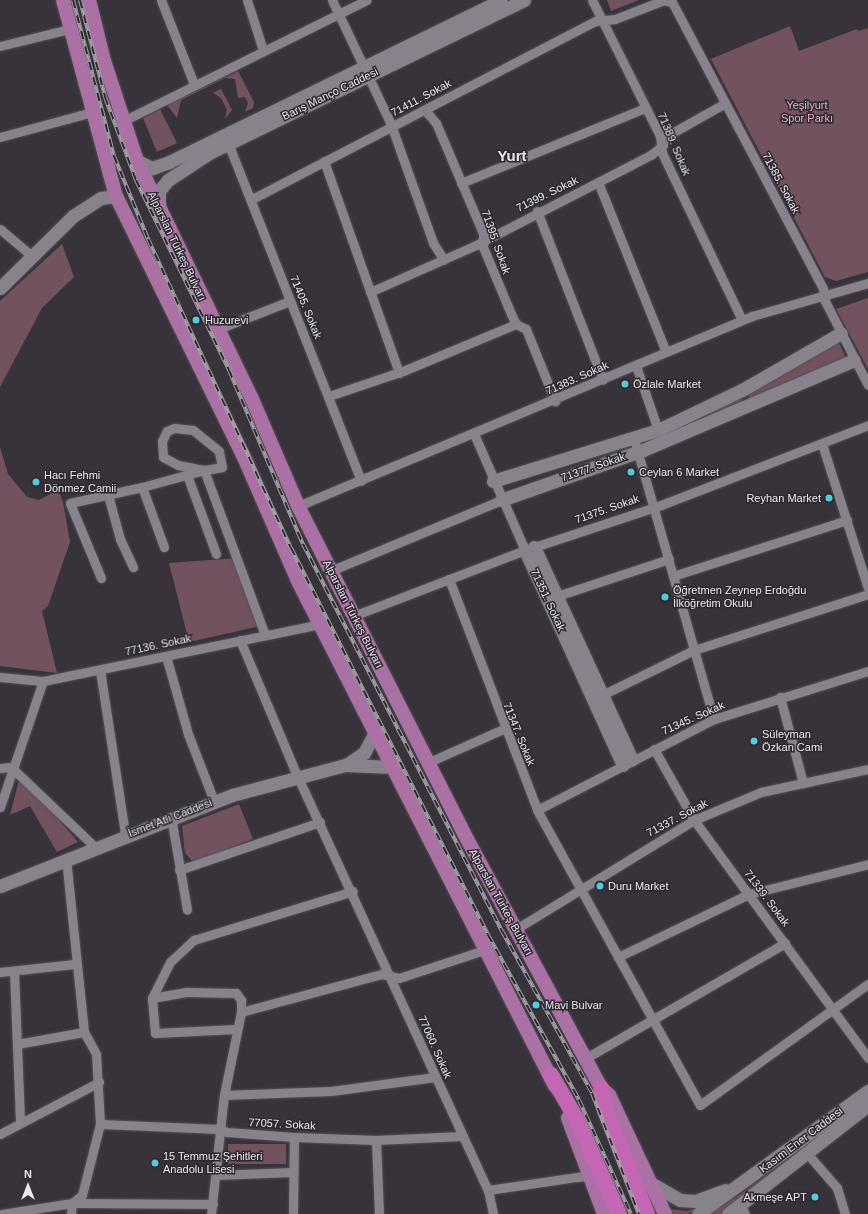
<!DOCTYPE html>
<meta charset="utf-8">
<style>
body{margin:0}
#map{position:relative;width:868px;height:1214px;overflow:hidden;background:#38333b;font-family:Helvetica,sans-serif}
div>[style]{position:absolute}
[style*='--x']{left:calc(var(--x)*1px);top:calc(var(--y)*1px);width:calc(var(--w)*1px);rotate:calc(var(--a)*1deg)}
.green>*{inset:0;background:#73525f;transform-origin:0 0}
.roads{filter:drop-shadow(0 0 1px #545057) drop-shadow(0 0 1px #545057)}
.street>*{height:9px;margin:-4.5px;padding:0 4.5px;transform-origin:4.5px;border-radius:4.5px;background:#87828b}
.secondary>*{height:13px;margin:-6.5px;padding:0 6.5px;transform-origin:6.5px;border-radius:6.5px;background:#87828b}
.primary>*{height:14px;margin:-7px;padding:0 7px;transform-origin:7px;border-radius:7px;background:#ab71a4}
.highway>*{height:16px;margin:-8px;padding:0 8px;transform-origin:8px;border-radius:8px;background:#c366b4}
.rail>*{height:4px;margin-top:-2px;transform-origin:0;background:repeating-linear-gradient(90deg,#2e2931 0 8px,#a29fa5 0 16px);box-sizing:border-box;border-block:1px solid #a29fa5}
.dots>*{width:11px;height:11px;translate:-50% -50%;box-sizing:border-box;border:2px solid #2e2931;border-radius:50%}
span{translate:-50% -50%;white-space:nowrap;text-align:center;line-height:1.15;-webkit-text-stroke:3px #2e2931;paint-order:stroke}
.street-label{font-size:11px;color:#ebe8ed}
.park-label{font-size:11px;color:#efaec7}
.poi-label{font-size:11px;color:#ebe8ed}
.left{translate:0 -50%;text-align:left}
.right{translate:-100% -50%;text-align:right}
.district-label{font-size:15px;color:#ebe8ed;font-weight:700}
.north{position:absolute;left:8px;top:1166px;width:40px;height:40px;-webkit-text-stroke:3px #2e2931;paint-order:stroke;rotate:0deg;font-size:11px;font-weight:700;line-height:16px;text-align:center;color:#ebe8ed}
.north::after{content:'';display:block;margin:auto;width:14px;height:18px;background:#ebe8ed;clip-path:polygon(50% 0,100% 100%,50% 72%,0 100%)}
</style>
<div id="map">
<div class="green">
<i style="clip-path:polygon(607px 0,639px 0,611px 11px)"></i>
<i style="clip-path:polygon(790px 26px,799px 51px,857px 29px,858px 31px,868px 28px,868px 272px,836px 281px,825px 277px,711px 59px)"></i>
<i style="clip-path:polygon(238px 71px,254px 102px,253px 108px,245px 112px,248px 103px,245px 97px,238px 98px,235px 79px,225px 78px,181px 100px,177px 118px,167px 105px)"></i>
<i style="clip-path:polygon(221px 89px,232px 110px,225px 119px,227px 110px,221px 98px,213px 93px)"></i>
<i style="clip-path:polygon(160px 109px,177px 143px,157px 152px,143px 118px)"></i>
<i style="clip-path:polygon(62px 244px,74px 277px,42px 308px,0 387px,0 301px)"></i>
<i style="clip-path:polygon(868px 298px,868px 369px,836px 309px)"></i>
<i style="clip-path:polygon(837px 339px,847px 360px,751px 402px,748px 394px)"></i>
<i style="clip-path:polygon(741px 397px,744px 406px,687px 431px,676px 428px)"></i>
<i style="clip-path:polygon(0 447px,8px 474px,27px 497px,39px 500px,58px 490px,63px 502px,70px 542px,48px 606px,42px 611px,57px 673px,0 666px)"></i>
<i style="clip-path:polygon(239px 558px,261px 626px,189px 642px,169px 563px)"></i>
<i style="clip-path:polygon(19px 780px,25px 780px,78px 842px,57px 852px,30px 806px,10px 815px)"></i>
<i style="clip-path:polygon(239px 804px,253px 839px,193px 862px,185px 853px,182px 826px)"></i>
<i style="clip-path:polygon(868px 1098px,722px 1214px,710px 1214px,746px 1190px)"></i>
<i style="left:286px;top:1144px;width:20px;height:58px;rotate:90deg"></i>
<i style="clip-path:polygon(701px 1207px,688px 1214px,660px 1214px,670px 1209px,687px 1211px)"></i>
</div>
<div class="roads">
<div class="street">
<i style="--x:161;--y:0;--w:90;--a:68.6"></i>
<i style="--x:247;--y:0;--w:52;--a:72.3"></i>
<i style="--x:332;--y:0;--w:135;--a:64.6"></i>
<i style="--x:390;--y:122;--w:128;--a:70.4"></i>
<i style="--x:433;--y:243;--w:20;--a:57"></i>
<i style="--x:592;--y:0;--w:152;--a:63.4"></i>
<i style="--x:660;--y:136;--w:17;--a:83"></i>
<i style="--x:662;--y:153;--w:185;--a:64.4"></i>
<i style="--x:663;--y:0;--w:9;--a:13"></i>
<i style="--x:672;--y:2;--w:324;--a:62.2"></i>
<i style="--x:823;--y:289;--w:12;--a:81"></i>
<i style="--x:825;--y:301;--w:94;--a:62.9"></i>
<i style="--x:0;--y:46;--w:72;--a:-13.7"></i>
<i style="--x:425;--y:110;--w:17;--a:50"></i>
<i style="--x:436;--y:123;--w:120;--a:66.9"></i>
<i style="--x:483;--y:233;--w:14;--a:90"></i>
<i style="--x:483;--y:247;--w:73;--a:67.3"></i>
<i style="--x:511;--y:314;--w:11;--a:63"></i>
<i style="--x:516;--y:324;--w:11;--a:27"></i>
<i style="--x:526;--y:329;--w:78;--a:68.1"></i>
<i style="--x:123;--y:121;--w:272;--a:-26.4"></i>
<i style="--x:0;--y:137;--w:95;--a:-15.2"></i>
<i style="--x:228;--y:143;--w:363;--a:68.5"></i>
<i style="--x:324;--y:161;--w:225;--a:70.5"></i>
<i style="--x:598;--y:182;--w:183;--a:68.2"></i>
<i style="--x:461;--y:183;--w:199;--a:-22.2"></i>
<i style="--x:252;--y:199;--w:386;--a:-27.4"></i>
<i style="--x:595;--y:21;--w:20;--a:-6"></i>
<i style="--x:615;--y:19;--w:53;--a:-21.2"></i>
<i style="--x:537;--y:211;--w:181;--a:68.7"></i>
<i style="--x:0;--y:229;--w:42;--a:40.2"></i>
<i style="--x:370;--y:292;--w:116;--a:-23.9"></i>
<i style="--x:476;--y:245;--w:198;--a:-27.3"></i>
<i style="--x:652;--y:154;--w:14;--a:-39"></i>
<i style="--x:663;--y:145;--w:8;--a:-76"></i>
<i style="--x:665;--y:137;--w:69;--a:-29.5"></i>
<i style="--x:218;--y:329;--w:77;--a:-21.3"></i>
<i style="--x:636;--y:366;--w:68;--a:71"></i>
<i style="--x:329;--y:396;--w:78;--a:-18.7"></i>
<i style="--x:403;--y:371;--w:122;--a:-22.6"></i>
<i style="--x:474;--y:434;--w:127;--a:66.3"></i>
<i style="--x:634;--y:439;--w:291;--a:74.1"></i>
<i style="--x:822;--y:444;--w:151;--a:72.3"></i>
<i style="--x:187;--y:475;--w:84;--a:69.8"></i>
<i style="--x:142;--y:487;--w:64;--a:69.9"></i>
<i style="--x:108;--y:495;--w:46;--a:74.7"></i>
<i style="--x:120;--y:539;--w:31;--a:65"></i>
<i style="--x:298;--y:506;--w:492;--a:-22.7"></i>
<i style="--x:752;--y:316;--w:121;--a:-15.9"></i>
<i style="--x:330;--y:571;--w:185;--a:-22.5"></i>
<i style="--x:673;--y:576;--w:183;--a:-17.8"></i>
<i style="--x:101;--y:578;--w:81;--a:-112.5"></i>
<i style="--x:70;--y:503;--w:74;--a:-12.5"></i>
<i style="--x:142;--y:487;--w:64;--a:-15.3"></i>
<i style="--x:204;--y:470;--w:18;--a:-9"></i>
<i style="--x:222;--y:467;--w:16;--a:-101"></i>
<i style="--x:219;--y:451;--w:33;--a:-141"></i>
<i style="--x:193;--y:430;--w:19;--a:-174"></i>
<i style="--x:174;--y:428;--w:8;--a:157"></i>
<i style="--x:167;--y:431;--w:11;--a:117"></i>
<i style="--x:162;--y:441;--w:16;--a:86"></i>
<i style="--x:163;--y:457;--w:17;--a:28"></i>
<i style="--x:178;--y:465;--w:26;--a:11"></i>
<i style="--x:204;--y:470;--w:176;--a:69.7"></i>
<i style="--x:449;--y:579;--w:247;--a:69.1"></i>
<i style="--x:537;--y:810;--w:337;--a:61.1"></i>
<i style="--x:700;--y:1105;--w:207;--a:-35.8"></i>
<i style="--x:557;--y:596;--w:118;--a:-18.3"></i>
<i style="--x:353;--y:616;--w:184;--a:-21"></i>
<i style="--x:525;--y:550;--w:143;--a:-18.3"></i>
<i style="--x:661;--y:505;--w:222;--a:-21.1"></i>
<i style="--x:240;--y:640;--w:142;--a:67.2"></i>
<i style="--x:295;--y:771;--w:461;--a:65.3"></i>
<i style="--x:488;--y:1190;--w:25;--a:78"></i>
<i style="--x:166;--y:656;--w:81;--a:74.2"></i>
<i style="--x:188;--y:734;--w:72;--a:68.8"></i>
<i style="--x:100;--y:670;--w:166;--a:81.3"></i>
<i style="--x:0;--y:677;--w:43;--a:5.3"></i>
<i style="--x:43;--y:681;--w:283;--a:-11.6"></i>
<i style="--x:602;--y:695;--w:102;--a:-26.1"></i>
<i style="--x:694;--y:650;--w:183;--a:-17.8"></i>
<i style="--x:780;--y:697;--w:89;--a:75"></i>
<i style="--x:654;--y:749;--w:81;--a:60.6"></i>
<i style="--x:694;--y:820;--w:295;--a:53.8"></i>
<i style="--x:429;--y:762;--w:81;--a:-24"></i>
<i style="--x:11;--y:767;--w:116;--a:43.6"></i>
<i style="--x:0;--y:768;--w:11;--a:-5"></i>
<i style="--x:0;--y:807;--w:133;--a:-71.2"></i>
<i style="--x:537;--y:810;--w:199;--a:-27.2"></i>
<i style="--x:714;--y:719;--w:161;--a:-17.3"></i>
<i style="--x:171;--y:817;--w:94;--a:80.2"></i>
<i style="--x:66;--y:858;--w:175;--a:84.1"></i>
<i style="--x:84;--y:1032;--w:25;--a:61"></i>
<i style="--x:96;--y:1054;--w:70;--a:86.7"></i>
<i style="--x:100;--y:1124;--w:73;--a:104.2"></i>
<i style="--x:82;--y:1195;--w:13;--a:141"></i>
<i style="--x:72;--y:1203;--w:11;--a:95"></i>
<i style="--x:179;--y:870;--w:149;--a:-18.8"></i>
<i style="--x:516;--y:929;--w:209;--a:-31.5"></i>
<i style="--x:694;--y:820;--w:73;--a:-22.7"></i>
<i style="--x:761;--y:792;--w:109;--a:-12.1"></i>
<i style="--x:618;--y:957;--w:145;--a:-25.7"></i>
<i style="--x:749;--y:894;--w:123;--a:-14.1"></i>
<i style="--x:14;--y:971;--w:152;--a:87.7"></i>
<i style="--x:0;--y:972;--w:75;--a:-6.1"></i>
<i style="--x:152;--y:998;--w:36;--a:-10"></i>
<i style="--x:187;--y:992;--w:49;--a:1.2"></i>
<i style="--x:236;--y:993;--w:9;--a:54"></i>
<i style="--x:241;--y:1000;--w:12;--a:90"></i>
<i style="--x:236;--y:1029;--w:81;--a:177.2"></i>
<i style="--x:155;--y:1033;--w:35;--a:-95"></i>
<i style="--x:152;--y:998;--w:40;--a:-63.4"></i>
<i style="--x:170;--y:962;--w:33;--a:-43"></i>
<i style="--x:194;--y:940;--w:166;--a:-17.1"></i>
<i style="--x:17;--y:1044;--w:68;--a:-10.2"></i>
<i style="--x:586;--y:1058;--w:230;--a:-30"></i>
<i style="--x:224;--y:1095;--w:107;--a:-2.1"></i>
<i style="--x:331;--y:1091;--w:105;--a:-7.7"></i>
<i style="--x:100;--y:1124;--w:120;--a:2.4"></i>
<i style="--x:220;--y:1129;--w:8;--a:23"></i>
<i style="--x:227;--y:1132;--w:67;--a:4.3"></i>
<i style="--x:294;--y:1137;--w:82;--a:2.1"></i>
<i style="--x:376;--y:1140;--w:86;--a:-2.7"></i>
<i style="--x:0;--y:1134;--w:112;--a:-27.7"></i>
<i style="--x:376;--y:1140;--w:74;--a:87.7"></i>
<i style="--x:805;--y:1151;--w:49;--a:49.1"></i>
<i style="--x:837;--y:1188;--w:27;--a:73"></i>
<i style="--x:215;--y:1175;--w:78;--a:-2.2"></i>
<i style="--x:488;--y:1190;--w:104;--a:-8.3"></i>
<i style="--x:740;--y:1203;--w:12;--a:66"></i>
<i style="--x:2;--y:1214;--w:71;--a:-8.9"></i>
<i style="--x:72;--y:1203;--w:141;--a:0.4"></i>
<i style="--x:211;--y:1214;--w:120;--a:-83.8"></i>
<i style="--x:224;--y:1095;--w:85;--a:-78.4"></i>
<i style="--x:241;--y:1012;--w:146;--a:-15.1"></i>
<i style="--x:382;--y:974;--w:17;--a:13"></i>
<i style="--x:399;--y:978;--w:89;--a:-18.2"></i>
<i style="--x:293;--y:1214;--w:77;--a:-89.3"></i>
</div>
<div class="secondary">
<i style="--x:137;--y:161;--w:17;--a:25"></i>
<i style="--x:152;--y:168;--w:18;--a:-19"></i>
<i style="--x:169;--y:162;--w:369;--a:-26"></i>
<i style="--x:159;--y:207;--w:16;--a:-90"></i>
<i style="--x:159;--y:191;--w:14;--a:-51"></i>
<i style="--x:168;--y:180;--w:51;--a:-33.1"></i>
<i style="--x:211;--y:152;--w:348;--a:-25.9"></i>
<i style="--x:0;--y:288;--w:103;--a:-44.6"></i>
<i style="--x:73;--y:216;--w:33;--a:-33"></i>
<i style="--x:101;--y:198;--w:15;--a:-8"></i>
<i style="--x:493;--y:481;--w:173;--a:-17.2"></i>
<i style="--x:658;--y:430;--w:93;--a:-25.5"></i>
<i style="--x:742;--y:390;--w:114;--a:-29.9"></i>
<i style="--x:501;--y:500;--w:151;--a:-19.4"></i>
<i style="--x:643;--y:450;--w:229;--a:-23.1"></i>
<i style="--x:534;--y:547;--w:234;--a:65.3"></i>
<i style="--x:525;--y:550;--w:236;--a:65.5"></i>
<i style="--x:346;--y:765;--w:22;--a:-34"></i>
<i style="--x:364;--y:753;--w:24;--a:-62"></i>
<i style="--x:0;--y:886;--w:249;--a:-21.4"></i>
<i style="--x:232;--y:795;--w:117;--a:-14.9"></i>
<i style="--x:345;--y:765;--w:48;--a:2.4"></i>
<i style="--x:654;--y:1185;--w:30;--a:30"></i>
<i style="--x:680;--y:1200;--w:15;--a:4"></i>
<i style="--x:695;--y:1201;--w:32;--a:-20"></i>
<i style="--x:698;--y:1214;--w:210;--a:-35.9"></i>
<i style="--x:728;--y:1214;--w:177;--a:-37.9"></i>
</div>
<div class="primary">
<i style="--x:63;--y:0;--w:203;--a:74.9"></i>
<i style="--x:116;--y:196;--w:288;--a:63.9"></i>
<i style="--x:243;--y:455;--w:137;--a:66.4"></i>
<i style="--x:298;--y:581;--w:567;--a:63.03"></i>
<i style="--x:89;--y:0;--w:63;--a:76.2"></i>
<i style="--x:104;--y:61;--w:105;--a:71.7"></i>
<i style="--x:137;--y:161;--w:264;--a:64.2"></i>
<i style="--x:252;--y:399;--w:116;--a:66.7"></i>
<i style="--x:298;--y:506;--w:373;--a:63.1"></i>
<i style="--x:467;--y:839;--w:283;--a:61.7"></i>
<i style="--x:601;--y:1088;--w:11;--a:41"></i>
<i style="--x:609;--y:1095;--w:132;--a:64.8"></i>
<i style="--x:568;--y:1118;--w:103;--a:69.4"></i>
</div>
<div class="highway">
<i style="--x:551;--y:1075;--w:50;--a:59.8"></i>
<i style="--x:576;--y:1118;--w:105;--a:65.9"></i>
<i style="--x:601;--y:1088;--w:25;--a:78"></i>
<i style="--x:606;--y:1112;--w:110;--a:68.1"></i>
</div>
</div>
<div class="rail">
<i style="--x:73;--y:0;--w:161;--a:75.3"></i>
<i style="--x:114;--y:156;--w:90;--a:67.7"></i>
<i style="--x:148;--y:239;--w:340;--a:65.2"></i>
<i style="--x:291;--y:548;--w:434;--a:63"></i>
<i style="--x:488;--y:935;--w:188;--a:61.1"></i>
<i style="--x:579;--y:1100;--w:125;--a:65.5"></i>
<i style="--x:80;--y:0;--w:100;--a:75.5"></i>
<i style="--x:105;--y:97;--w:89;--a:69.5"></i>
<i style="--x:136;--y:180;--w:212;--a:63.9"></i>
<i style="--x:229;--y:370;--w:189;--a:67"></i>
<i style="--x:303;--y:544;--w:435;--a:62.8"></i>
<i style="--x:502;--y:931;--w:185;--a:60.9"></i>
<i style="--x:592;--y:1093;--w:130;--a:68.8"></i>
</div>
<div class="dots">
<i style="left:196px;top:320px;background:#54cade"></i>
<i style="left:625px;top:384px;background:#54cade"></i>
<i style="left:631px;top:472px;background:#54cade"></i>
<i style="left:36px;top:482px;background:#54cade"></i>
<i style="left:829px;top:498px;background:#54cade"></i>
<i style="left:665px;top:597px;background:#54cade"></i>
<i style="left:754px;top:741px;background:#54cade"></i>
<i style="left:600px;top:886px;background:#54cade"></i>
<i style="left:536px;top:1005px;background:#54cade"></i>
<i style="left:155px;top:1163px;background:#54cade"></i>
<i style="left:815px;top:1197px;background:#54cade"></i>
</div>
<div class="street-label">
<span style="left:330px;top:94px;rotate:-26deg">Barış Manço Caddesi</span>
<span style="left:421px;top:98px;rotate:-28deg">71411. Sokak</span>
<span style="left:674px;top:144px;rotate:67deg">71389. Sokak</span>
<span style="left:781px;top:183px;rotate:62deg">71385. Sokak</span>
<span style="left:547px;top:194px;rotate:-26deg">71399. Sokak</span>
<span style="left:496px;top:242px;rotate:71deg">71395. Sokak</span>
<span style="left:177px;top:246px;rotate:64deg">Alparslan Türkeş Bulvarı</span>
<span style="left:306px;top:307px;rotate:68deg">71405. Sokak</span>
<span style="left:577px;top:378px;rotate:-24deg">71383. Sokak</span>
<span style="left:593px;top:467px;rotate:-19deg">71377. Sokak</span>
<span style="left:607px;top:509px;rotate:-19deg">71375. Sokak</span>
<span style="left:548px;top:600px;rotate:65deg">71351. Sokak</span>
<span style="left:353px;top:614px;rotate:63deg">Alparslan Türkeş Bulvarı</span>
<span style="left:158px;top:645px;rotate:-12deg">77136. Sokak</span>
<span style="left:693px;top:718px;rotate:-24deg">71345. Sokak</span>
<span style="left:519px;top:734px;rotate:68deg">71347. Sokak</span>
<span style="left:170px;top:818px;rotate:-21deg">İsmet Atlı Caddesi</span>
<span style="left:677px;top:818px;rotate:-28deg">71337. Sokak</span>
<span style="left:767px;top:898px;rotate:53deg">71339. Sokak</span>
<span style="left:501px;top:902px;rotate:61deg">Alparslan Türkeş Bulvarı</span>
<span style="left:435px;top:1047px;rotate:66deg">77060. Sokak</span>
<span style="left:282px;top:1124px;rotate:3deg">77057. Sokak</span>
<span style="left:801px;top:1140px;rotate:-37deg">Kasım Ener Caddesi</span>
</div>
<div class="park-label">
<span style="left:807px;top:112px">Yeşilyurt<br>Spor Parkı</span>
</div>
<div class="poi-label">
<span class="left" style="left:205px;top:320px">Huzurevi</span>
<span class="left" style="left:633px;top:384px">Özlale Market</span>
<span class="left" style="left:639px;top:472px">Ceylan 6 Market</span>
<span class="left" style="left:44px;top:482px">Hacı Fehmi<br>Dönmez Camii</span>
<span class="right" style="left:821px;top:498px">Reyhan Market</span>
<span class="left" style="left:673px;top:597px">Öğretmen Zeynep Erdoğdu<br>İlköğretim Okulu</span>
<span class="left" style="left:762px;top:741px">Süleyman<br>Özkan Cami</span>
<span class="left" style="left:608px;top:886px">Duru Market</span>
<span class="left" style="left:545px;top:1005px">Mavi Bulvar</span>
<span class="left" style="left:163px;top:1163px">15 Temmuz Şehitleri<br>Anadolu Lisesi</span>
<span class="right" style="left:807px;top:1197px">Akmeşe APT</span>
</div>
<div class="district-label">
<span style="left:512px;top:156px">Yurt</span>
</div>
<div class="north">N</div>
</div>
